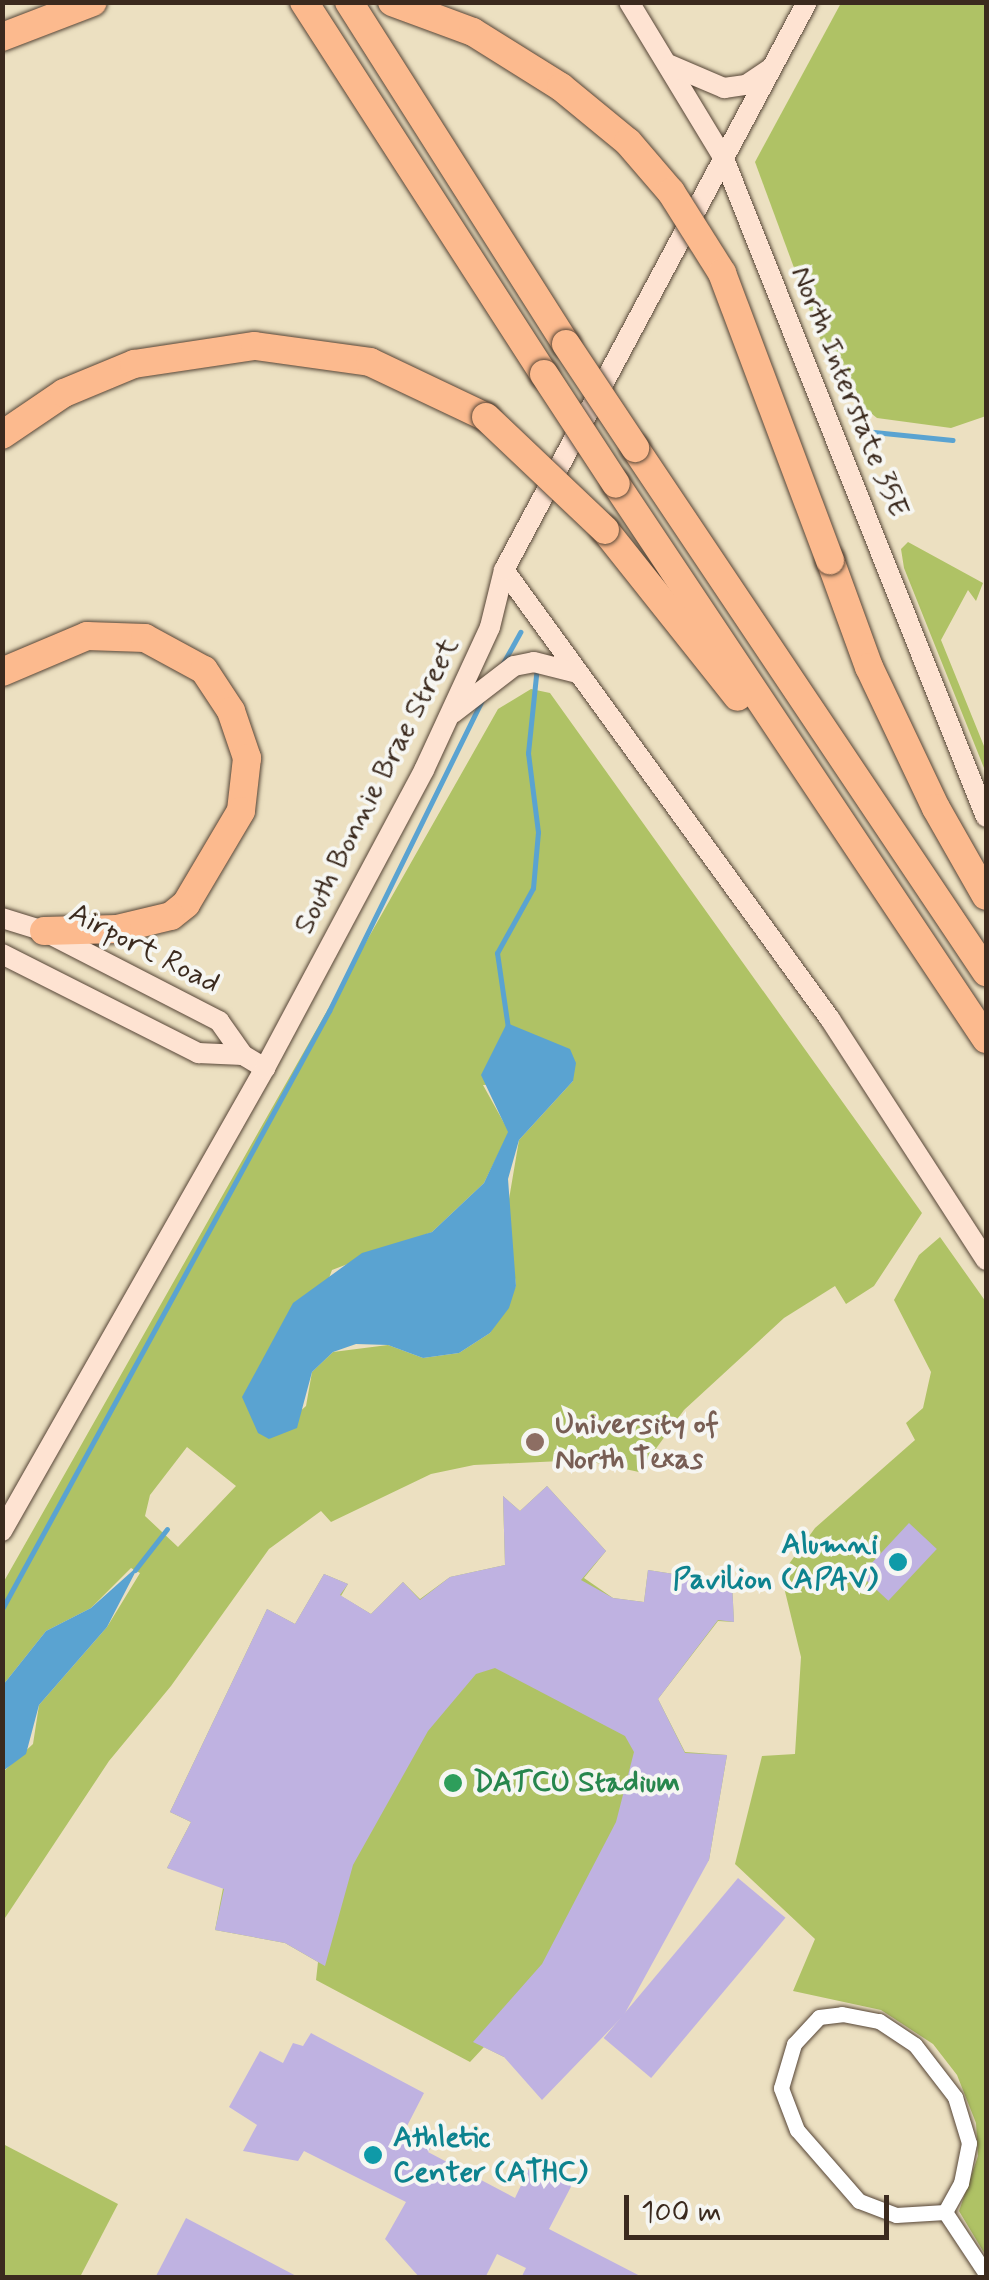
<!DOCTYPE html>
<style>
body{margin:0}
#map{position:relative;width:989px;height:2280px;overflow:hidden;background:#ece0c1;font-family:Mynerve,sans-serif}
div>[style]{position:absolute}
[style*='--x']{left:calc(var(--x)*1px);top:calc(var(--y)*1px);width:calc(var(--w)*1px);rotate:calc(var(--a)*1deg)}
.green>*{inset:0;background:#afc265}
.water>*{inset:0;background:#5aa3d1}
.stream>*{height:5px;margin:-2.5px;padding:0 2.5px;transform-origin:2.5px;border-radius:2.5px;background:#5aa3d1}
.building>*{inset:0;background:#bfb2e1;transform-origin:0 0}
.roads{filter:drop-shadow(0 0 2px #564536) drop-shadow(0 0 2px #564536)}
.street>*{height:15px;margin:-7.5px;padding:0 7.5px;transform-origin:7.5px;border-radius:7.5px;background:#fff}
.secondary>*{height:20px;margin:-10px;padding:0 10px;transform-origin:10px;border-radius:10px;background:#fee3d2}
.highway>*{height:28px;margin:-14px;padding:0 14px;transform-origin:14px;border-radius:14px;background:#fcba8e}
.bridges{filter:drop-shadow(0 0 2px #564536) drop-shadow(0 0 2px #564536)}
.highway-bridge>*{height:28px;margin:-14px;padding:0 14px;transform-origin:14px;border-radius:14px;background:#fcba8e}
.dots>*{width:28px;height:28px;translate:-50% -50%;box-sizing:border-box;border:5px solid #f6f6f2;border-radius:50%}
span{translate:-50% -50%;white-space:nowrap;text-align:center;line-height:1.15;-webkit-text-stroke:8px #f6f6f2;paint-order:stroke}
.street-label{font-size:30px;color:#3b2a1e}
.education-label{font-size:30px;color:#785e54;font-weight:700}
.left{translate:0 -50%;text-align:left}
.culture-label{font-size:30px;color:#0d838f;font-weight:700}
.right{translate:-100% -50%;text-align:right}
.leisure-label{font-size:30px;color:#27864d;font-weight:700}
.frame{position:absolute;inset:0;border:5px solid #3b2a1e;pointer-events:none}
.scale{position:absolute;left:624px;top:2195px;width:265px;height:45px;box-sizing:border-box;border:5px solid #3b2a1e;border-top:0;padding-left:12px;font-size:30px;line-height:35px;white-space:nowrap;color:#3b2a1e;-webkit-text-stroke:8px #f6f6f2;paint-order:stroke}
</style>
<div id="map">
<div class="green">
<i style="clip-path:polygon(841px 3px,986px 5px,986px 416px,951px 428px,877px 418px,838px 387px,755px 162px)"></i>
<i style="clip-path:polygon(908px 542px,983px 583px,976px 601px,968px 590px,941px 640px,986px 751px,986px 773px,904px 568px,901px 549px)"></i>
<i style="clip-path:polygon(evenodd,531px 689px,550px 693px,922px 1213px,874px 1286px,846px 1304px,835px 1286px,784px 1318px,684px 1410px,639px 1472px,583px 1460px,474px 1465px,431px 1474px,331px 1522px,321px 1511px,269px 1549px,171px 1686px,109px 1761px,3px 1921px,3px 1772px,33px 1744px,39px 1705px,107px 1627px,140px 1573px,131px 1568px,91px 1608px,46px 1631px,3px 1685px,3px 1583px,498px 709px,531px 689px,573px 1081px,519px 1140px,507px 1211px,516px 1286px,490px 1333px,459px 1353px,423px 1358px,388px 1345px,333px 1352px,312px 1372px,306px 1406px,269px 1439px,332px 1270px,432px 1232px,484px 1183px,509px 1132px,483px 1085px,573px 1081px,531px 689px,187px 1447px,236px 1486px,178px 1547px,145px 1516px,150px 1495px,187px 1447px)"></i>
<i style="clip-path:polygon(940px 1237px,986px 1302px,986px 2256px,959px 2211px,978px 2156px,976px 2123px,957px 2075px,933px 2044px,881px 2010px,793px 1991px,815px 1939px,735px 1864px,762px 1756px,795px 1754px,801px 1657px,781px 1575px,815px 1528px,915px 1440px,906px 1423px,923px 1408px,931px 1372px,894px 1300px,919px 1255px)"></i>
<i style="clip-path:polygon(547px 1486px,606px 1551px,584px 1578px,613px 1598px,644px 1602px,648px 1570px,732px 1583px,734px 1622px,718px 1621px,658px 1699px,685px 1752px,727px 1755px,709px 1860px,504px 2057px,484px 2047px,470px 2062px,316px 1980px,318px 1962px,285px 1943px,215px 1930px,224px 1883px,167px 1868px,191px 1822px,170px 1812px,267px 1609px,295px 1624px,324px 1574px,348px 1584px,341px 1596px,371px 1614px,403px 1582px,420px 1599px,450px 1577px,505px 1565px,503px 1496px,520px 1511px)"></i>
<i style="clip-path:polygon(3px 2144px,118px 2204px,80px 2277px,3px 2277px)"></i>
</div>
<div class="water">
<i style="clip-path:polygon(507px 1023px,570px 1049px,576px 1063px,573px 1081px,519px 1140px,508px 1179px,516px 1286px,509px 1308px,490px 1333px,459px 1353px,423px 1358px,388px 1345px,356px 1344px,333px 1352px,312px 1372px,297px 1428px,269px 1439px,258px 1433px,242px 1397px,293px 1303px,362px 1253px,432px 1232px,484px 1183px,508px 1132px,481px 1075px)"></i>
<i style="clip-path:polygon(139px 1565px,107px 1627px,39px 1705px,26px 1754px,3px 1771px,3px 1685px,46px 1631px,91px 1608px)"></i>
</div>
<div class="stream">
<i style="--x:864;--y:431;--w:89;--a:5.8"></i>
<i style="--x:502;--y:665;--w:38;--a:-61"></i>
<i style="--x:508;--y:1028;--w:76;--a:-98.3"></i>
<i style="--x:497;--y:953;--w:74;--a:-61"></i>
<i style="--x:533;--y:888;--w:56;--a:-84.9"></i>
<i style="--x:538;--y:832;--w:80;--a:-97.2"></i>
<i style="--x:528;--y:753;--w:87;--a:-84.1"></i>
<i style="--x:135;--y:1570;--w:52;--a:-52"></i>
<i style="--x:2;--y:1609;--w:682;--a:-61.33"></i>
<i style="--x:329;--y:1011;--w:347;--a:-63.8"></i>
</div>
<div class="building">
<i style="clip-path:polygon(547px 1486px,606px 1551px,581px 1580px,613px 1598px,644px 1602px,648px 1570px,732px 1583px,734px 1622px,718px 1620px,658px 1699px,685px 1753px,727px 1755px,709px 1860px,624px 2015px,542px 2100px,504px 2057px,473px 2042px,542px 1964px,616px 1822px,634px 1752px,625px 1736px,495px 1668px,476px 1674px,428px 1731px,353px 1865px,325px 1966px,285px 1943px,215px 1930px,224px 1889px,167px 1868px,191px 1822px,170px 1812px,267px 1609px,295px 1624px,324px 1574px,348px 1584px,340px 1595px,371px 1614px,403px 1582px,420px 1600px,450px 1577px,505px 1565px,503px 1496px,520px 1511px)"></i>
<i style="left:909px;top:1523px;width:38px;height:71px;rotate:43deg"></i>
<i style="left:738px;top:1878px;width:62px;height:209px;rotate:40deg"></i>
<i style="clip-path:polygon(311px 2033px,424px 2093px,406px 2128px,434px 2143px,428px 2152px,515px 2198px,534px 2158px,575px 2179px,549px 2229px,644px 2278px,521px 2278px,526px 2268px,497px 2254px,485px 2278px,420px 2278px,385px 2239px,406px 2202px,304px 2151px,298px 2161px,243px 2151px,257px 2125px,229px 2107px,260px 2051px,283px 2063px,293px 2043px,303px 2046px)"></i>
<i style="clip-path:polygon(186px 2218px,300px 2278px,155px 2278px)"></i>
</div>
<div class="roads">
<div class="street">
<i style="--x:842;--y:2014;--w:38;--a:11"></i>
<i style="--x:879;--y:2021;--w:43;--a:33.7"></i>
<i style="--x:915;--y:2045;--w:66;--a:52.4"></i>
<i style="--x:955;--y:2097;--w:48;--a:73.1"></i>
<i style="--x:969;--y:2143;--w:41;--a:101.3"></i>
<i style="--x:961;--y:2183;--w:33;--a:119"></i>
<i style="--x:945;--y:2212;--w:49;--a:176.5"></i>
<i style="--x:896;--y:2215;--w:40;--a:-159"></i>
<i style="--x:859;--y:2201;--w:94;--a:-131.1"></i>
<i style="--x:797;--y:2130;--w:45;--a:-110.9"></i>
<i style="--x:781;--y:2088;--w:46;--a:-73.5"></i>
<i style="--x:794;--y:2044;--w:37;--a:-47"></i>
<i style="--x:819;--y:2017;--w:23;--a:-7"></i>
<i style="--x:945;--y:2212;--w:74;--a:56.5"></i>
</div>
<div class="secondary">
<i style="--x:629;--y:2;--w:184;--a:58.8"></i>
<i style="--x:724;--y:159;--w:708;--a:68.29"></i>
<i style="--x:670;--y:65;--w:59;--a:23.1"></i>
<i style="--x:724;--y:88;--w:22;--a:-8"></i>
<i style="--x:746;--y:85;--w:30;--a:-34"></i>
<i style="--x:504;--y:570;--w:555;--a:54.02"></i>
<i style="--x:830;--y:1019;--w:287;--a:57.1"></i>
<i style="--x:453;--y:713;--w:77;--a:-37.6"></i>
<i style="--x:514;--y:666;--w:20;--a:-11"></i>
<i style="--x:534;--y:662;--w:44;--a:14.3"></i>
<i style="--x:2;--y:918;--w:44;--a:17.2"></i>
<i style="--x:44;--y:931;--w:197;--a:27.2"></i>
<i style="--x:219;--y:1021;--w:42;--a:54.8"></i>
<i style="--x:243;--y:1055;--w:26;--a:31"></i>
<i style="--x:2;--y:954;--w:220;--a:26.8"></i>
<i style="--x:198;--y:1053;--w:45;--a:2.5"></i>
<i style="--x:2;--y:1531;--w:532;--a:-60.4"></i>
<i style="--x:265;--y:1068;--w:338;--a:-61.9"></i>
<i style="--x:424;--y:770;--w:157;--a:-65.2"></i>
<i style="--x:490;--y:627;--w:59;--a:-76.2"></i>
<i style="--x:504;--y:570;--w:644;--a:-61.92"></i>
</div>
<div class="highway">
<i style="--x:304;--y:2;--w:443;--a:57.2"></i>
<i style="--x:349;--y:2;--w:405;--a:57.6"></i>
<i style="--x:2;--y:37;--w:97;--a:-21"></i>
<i style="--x:2;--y:435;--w:75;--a:-34.1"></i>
<i style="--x:64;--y:393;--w:76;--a:-22.5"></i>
<i style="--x:134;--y:364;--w:122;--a:-8.5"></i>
<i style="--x:255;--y:346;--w:116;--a:7.9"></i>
<i style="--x:370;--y:362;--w:128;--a:25.4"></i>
<i style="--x:635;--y:448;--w:631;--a:56.18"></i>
<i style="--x:616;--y:484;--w:667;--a:56.31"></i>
<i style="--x:605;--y:530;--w:213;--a:51.5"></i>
<i style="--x:830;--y:560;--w:114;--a:70"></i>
<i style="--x:869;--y:667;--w:156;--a:64.6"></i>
<i style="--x:936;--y:808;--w:101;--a:60.4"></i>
<i style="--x:2;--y:672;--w:92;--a:-23"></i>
<i style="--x:87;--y:636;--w:58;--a:2"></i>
<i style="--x:145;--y:638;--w:67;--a:28.5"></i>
<i style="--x:204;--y:670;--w:49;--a:56.6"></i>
<i style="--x:231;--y:711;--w:50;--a:71.2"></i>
<i style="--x:247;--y:758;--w:53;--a:96.5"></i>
<i style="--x:241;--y:811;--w:108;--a:120.6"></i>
<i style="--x:186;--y:904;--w:19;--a:141"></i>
<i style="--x:171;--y:916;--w:56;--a:166.5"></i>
<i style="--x:117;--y:929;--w:73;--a:178.4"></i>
</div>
</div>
<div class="bridges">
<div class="highway-bridge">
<i style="--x:392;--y:2;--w:86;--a:20.3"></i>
<i style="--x:473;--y:32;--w:104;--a:32"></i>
<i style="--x:561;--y:87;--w:87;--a:39.4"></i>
<i style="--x:628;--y:142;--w:66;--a:49.3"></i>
<i style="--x:671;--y:192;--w:96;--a:57.8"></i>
<i style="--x:722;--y:273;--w:307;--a:69.4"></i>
<i style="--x:566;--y:344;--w:125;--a:56.4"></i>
<i style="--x:544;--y:374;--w:131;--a:56.8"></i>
<i style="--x:486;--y:417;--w:164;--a:43.5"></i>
</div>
</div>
<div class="dots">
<i style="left:535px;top:1442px;background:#8d6e63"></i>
<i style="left:898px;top:1562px;background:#0f9aa8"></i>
<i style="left:453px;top:1783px;background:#2e9e5b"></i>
<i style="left:373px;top:2155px;background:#0f9aa8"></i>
</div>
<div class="street-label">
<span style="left:849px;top:392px;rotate:68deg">North Interstate 35E</span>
<span style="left:377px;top:786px;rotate:-63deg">South Bonnie Brae Street</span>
<span style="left:144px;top:949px;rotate:27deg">Airport Road</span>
</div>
<div class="education-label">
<span class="left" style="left:555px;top:1442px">University of<br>North Texas</span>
</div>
<div class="culture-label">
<span class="right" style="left:878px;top:1562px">Alumni<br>Pavilion (APAV)</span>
<span class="left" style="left:393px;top:2155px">Athletic<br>Center (ATHC)</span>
</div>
<div class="leisure-label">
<span class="left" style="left:473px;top:1783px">DATCU Stadium</span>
</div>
<div class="frame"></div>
<div class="scale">100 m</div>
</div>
